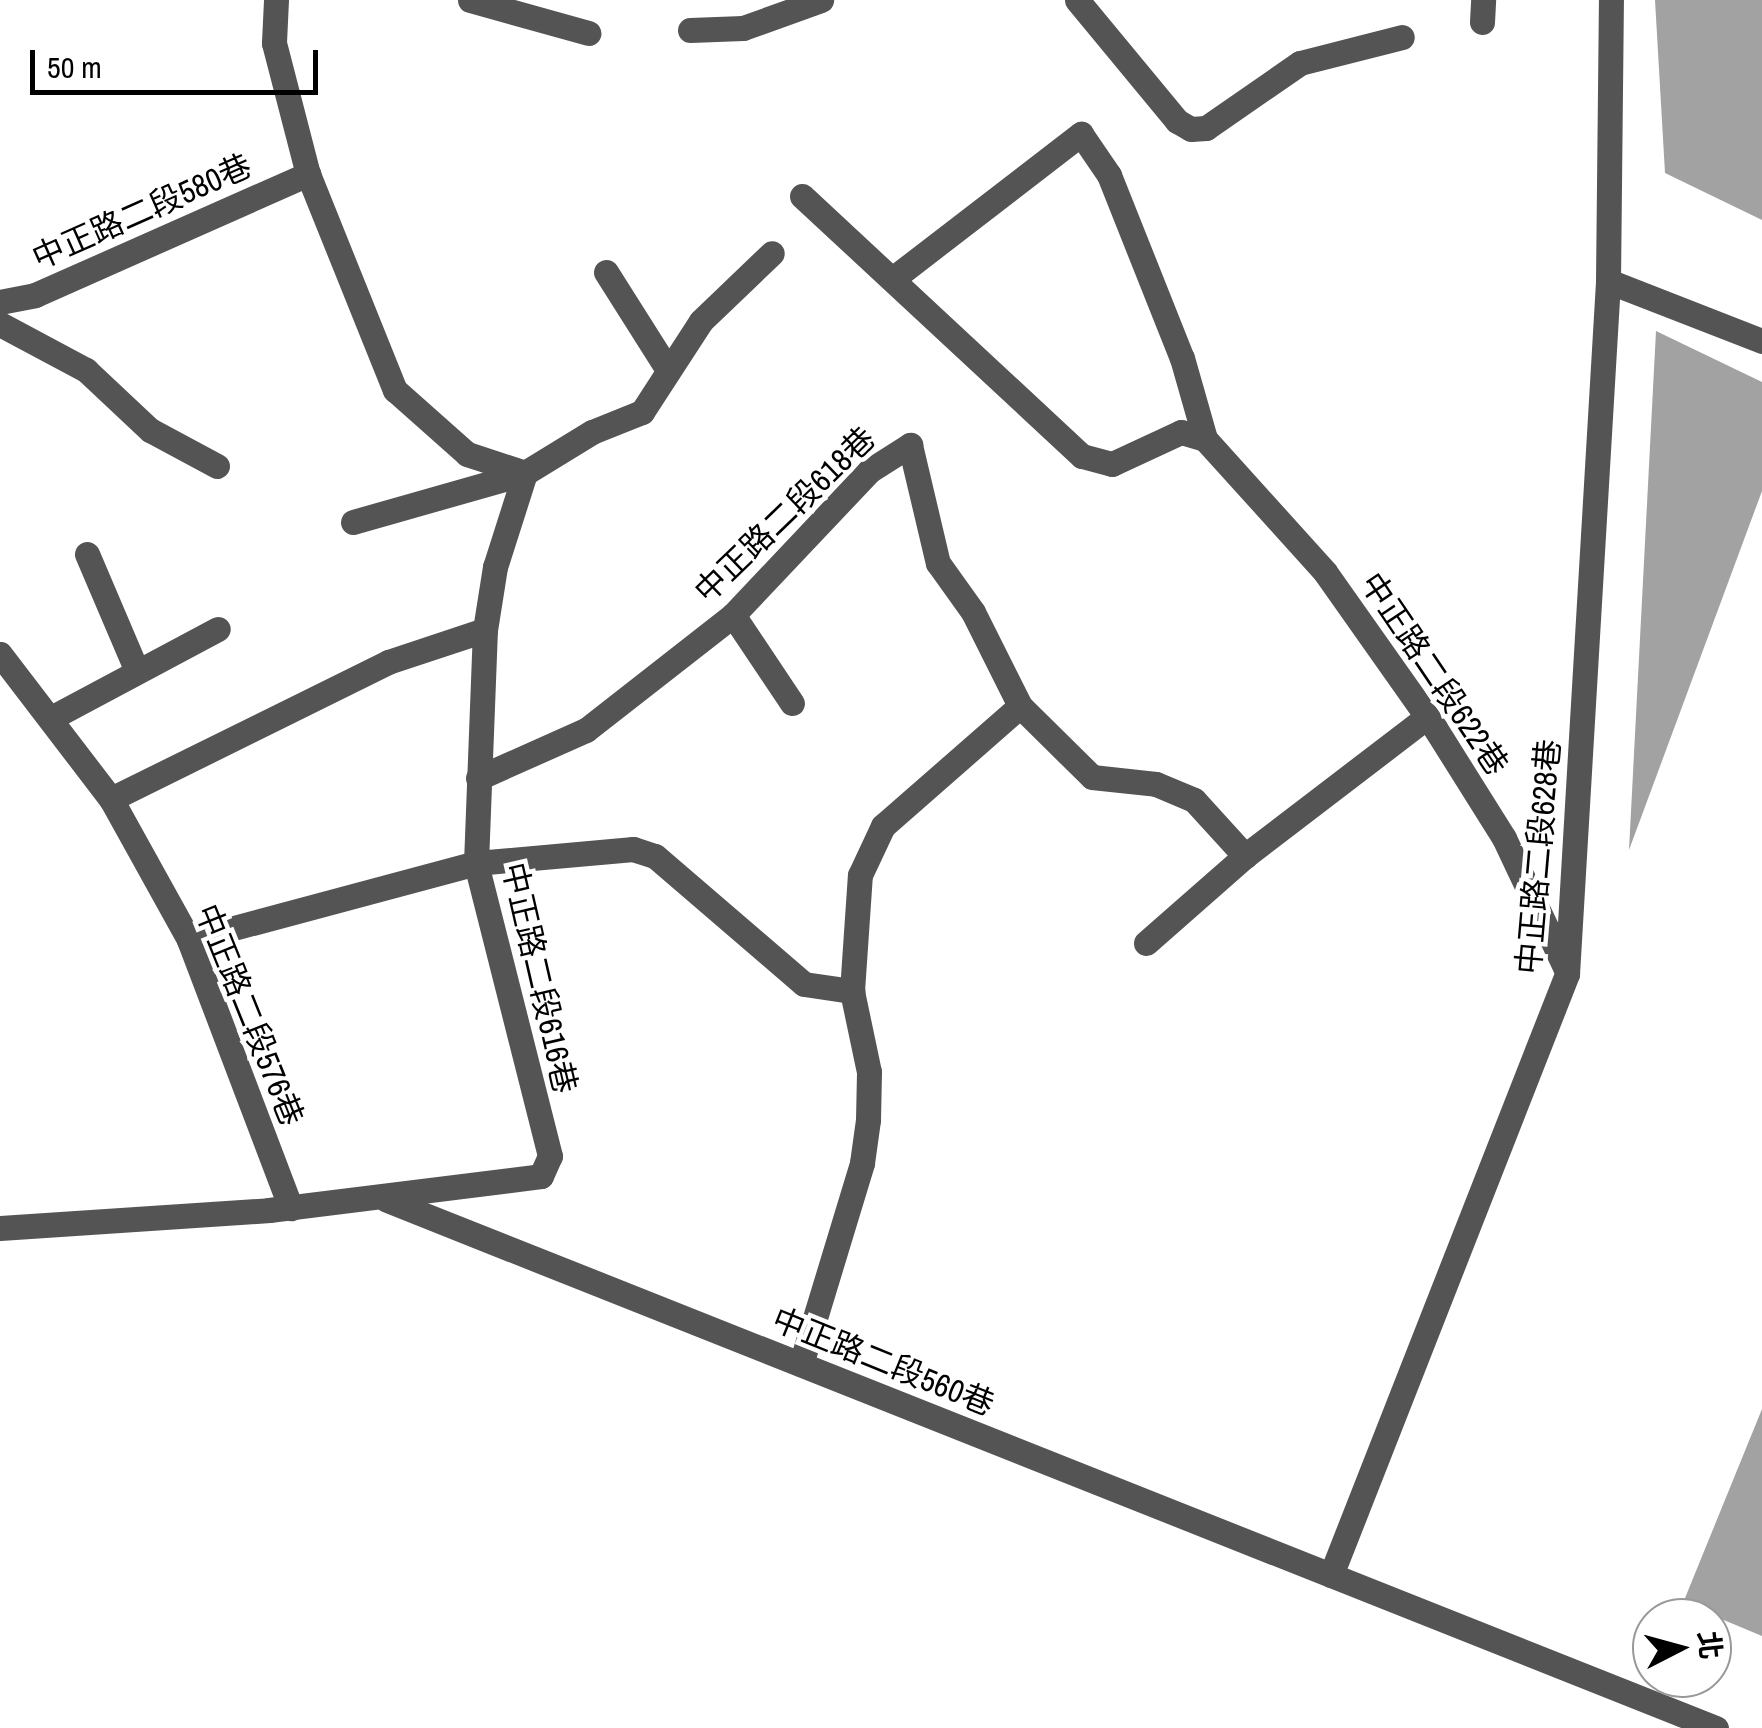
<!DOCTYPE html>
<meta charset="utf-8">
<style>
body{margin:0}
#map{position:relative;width:1762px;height:1728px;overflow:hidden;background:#fff;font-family:"Archivo Narrow","Noto Sans TC",sans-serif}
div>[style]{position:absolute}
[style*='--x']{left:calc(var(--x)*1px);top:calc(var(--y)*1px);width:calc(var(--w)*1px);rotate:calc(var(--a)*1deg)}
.water>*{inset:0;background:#a2a2a2}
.minor>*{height:25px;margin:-12.5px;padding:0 12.5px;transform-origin:12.5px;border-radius:12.5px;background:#545454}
span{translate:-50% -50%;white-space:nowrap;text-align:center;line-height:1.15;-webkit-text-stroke:9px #fff;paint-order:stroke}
.street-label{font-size:32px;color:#000}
.north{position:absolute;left:1632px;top:1598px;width:100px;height:100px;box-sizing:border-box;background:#fff;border:2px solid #999;border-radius:50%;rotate:84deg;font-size:28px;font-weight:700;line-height:40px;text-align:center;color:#000}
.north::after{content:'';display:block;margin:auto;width:35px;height:45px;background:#000;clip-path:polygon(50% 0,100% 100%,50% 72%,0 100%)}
.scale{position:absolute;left:30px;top:50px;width:288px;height:45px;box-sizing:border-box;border:5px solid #000;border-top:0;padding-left:12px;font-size:30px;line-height:35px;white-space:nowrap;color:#000;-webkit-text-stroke:8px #fff;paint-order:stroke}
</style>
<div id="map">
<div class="water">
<i style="clip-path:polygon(1655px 0,1762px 0,1762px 220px,1665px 173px)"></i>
<i style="clip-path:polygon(1656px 331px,1762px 382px,1762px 491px,1629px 850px)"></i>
<i style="clip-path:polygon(1762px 1409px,1762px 1636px,1683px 1603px)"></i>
</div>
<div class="minor">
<i style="--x:276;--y:0;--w:43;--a:92.7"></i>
<i style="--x:274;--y:43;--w:135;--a:75.5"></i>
<i style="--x:308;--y:174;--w:233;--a:68.1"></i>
<i style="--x:395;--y:390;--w:96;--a:41.6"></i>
<i style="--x:467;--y:454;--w:61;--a:18.1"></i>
<i style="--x:470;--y:0;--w:123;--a:15.6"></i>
<i style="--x:1077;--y:0;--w:157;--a:50.4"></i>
<i style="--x:1177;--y:121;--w:16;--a:30"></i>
<i style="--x:1191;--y:129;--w:15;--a:-4"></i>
<i style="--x:1206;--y:128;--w:114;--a:-34.7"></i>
<i style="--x:1300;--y:63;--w:105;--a:-14.3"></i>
<i style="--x:1482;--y:22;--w:22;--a:-87"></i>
<i style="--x:690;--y:30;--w:53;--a:-2.2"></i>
<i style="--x:743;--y:28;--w:83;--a:-19.7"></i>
<i style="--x:802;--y:196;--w:382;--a:42.9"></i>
<i style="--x:1082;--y:456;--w:31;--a:15"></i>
<i style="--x:1112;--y:464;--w:76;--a:-24.9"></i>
<i style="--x:1181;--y:432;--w:25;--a:16"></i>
<i style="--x:1205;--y:439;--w:179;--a:47.9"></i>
<i style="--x:1325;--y:572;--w:191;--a:54.8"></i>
<i style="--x:1435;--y:728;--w:130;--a:57.9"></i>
<i style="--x:1504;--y:838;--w:143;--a:64.7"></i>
<i style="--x:606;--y:272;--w:116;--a:57.7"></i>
<i style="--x:895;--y:277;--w:235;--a:-37.6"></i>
<i style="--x:1081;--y:134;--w:50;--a:55.7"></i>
<i style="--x:1109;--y:175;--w:197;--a:68.3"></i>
<i style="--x:1182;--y:358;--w:84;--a:74.1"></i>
<i style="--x:1608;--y:281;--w:165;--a:21.3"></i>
<i style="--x:0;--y:302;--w:36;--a:-11"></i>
<i style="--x:35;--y:295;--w:299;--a:-23.9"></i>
<i style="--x:0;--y:324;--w:98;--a:28.1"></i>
<i style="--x:86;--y:370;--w:88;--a:43.2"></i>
<i style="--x:150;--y:430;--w:76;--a:28.2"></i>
<i style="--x:353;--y:522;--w:179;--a:-15.9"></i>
<i style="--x:87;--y:554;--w:127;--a:66.9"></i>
<i style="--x:733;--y:615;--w:106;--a:56.2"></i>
<i style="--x:0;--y:654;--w:183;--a:52.6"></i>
<i style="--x:111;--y:799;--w:161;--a:61"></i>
<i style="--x:189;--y:940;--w:287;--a:69.2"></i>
<i style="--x:51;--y:718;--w:189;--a:-28.1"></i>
<i style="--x:478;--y:778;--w:118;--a:-24"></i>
<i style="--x:586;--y:730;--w:187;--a:-38"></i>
<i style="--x:733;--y:615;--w:198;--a:-46.6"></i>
<i style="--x:869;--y:471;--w:49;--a:-32.4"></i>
<i style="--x:910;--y:445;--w:121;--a:76.7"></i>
<i style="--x:938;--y:563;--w:60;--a:54.5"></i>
<i style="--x:973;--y:612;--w:105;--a:63.4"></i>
<i style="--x:1020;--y:706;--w:101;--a:44.6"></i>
<i style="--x:1092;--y:777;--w:64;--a:6.2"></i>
<i style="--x:1156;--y:784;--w:41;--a:22.8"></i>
<i style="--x:1194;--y:800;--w:76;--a:47.7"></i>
<i style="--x:111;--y:799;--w:309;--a:-26.3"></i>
<i style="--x:388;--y:662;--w:102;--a:-18.3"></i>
<i style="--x:189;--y:940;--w:297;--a:-15"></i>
<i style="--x:476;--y:863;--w:158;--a:-5.1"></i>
<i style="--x:633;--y:849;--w:23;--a:18"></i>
<i style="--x:655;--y:856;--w:196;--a:40.7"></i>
<i style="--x:804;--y:984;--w:49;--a:8.3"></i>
<i style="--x:1146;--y:943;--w:132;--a:-41.3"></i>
<i style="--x:1245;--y:856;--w:229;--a:-37.4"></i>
<i style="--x:387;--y:1200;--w:1430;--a:21.67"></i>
<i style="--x:0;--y:1228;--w:270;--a:-3.8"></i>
<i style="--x:269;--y:1210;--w:274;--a:-7.1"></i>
<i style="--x:541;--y:1176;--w:22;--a:-66"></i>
<i style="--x:550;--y:1156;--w:302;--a:-104.2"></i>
<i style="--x:476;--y:863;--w:233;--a:-87.8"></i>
<i style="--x:485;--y:630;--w:64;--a:-81"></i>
<i style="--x:495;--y:567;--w:99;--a:-72.3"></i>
<i style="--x:525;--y:473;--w:79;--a:-31.5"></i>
<i style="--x:592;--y:432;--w:54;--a:-21.8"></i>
<i style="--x:642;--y:412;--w:108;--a:-57"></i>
<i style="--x:701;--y:321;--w:98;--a:-43.8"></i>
<i style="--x:801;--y:1364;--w:210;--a:-73.1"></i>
<i style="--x:862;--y:1163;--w:43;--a:-82.1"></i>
<i style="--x:868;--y:1120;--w:48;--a:-88.8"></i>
<i style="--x:869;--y:1072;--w:83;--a:-101.9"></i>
<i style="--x:852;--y:991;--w:116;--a:-86.1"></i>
<i style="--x:860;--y:875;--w:54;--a:-64.9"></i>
<i style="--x:883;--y:826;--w:182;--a:-41.2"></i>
<i style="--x:1331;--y:1575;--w:646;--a:-68.56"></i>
<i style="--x:1567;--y:974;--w:694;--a:-86.61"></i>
<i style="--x:1608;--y:281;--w:281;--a:-89.4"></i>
</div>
<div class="street-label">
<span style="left:142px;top:212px;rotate:-24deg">中正路二段580巷</span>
<span style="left:785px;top:515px;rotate:-44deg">中正路二段618巷</span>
<span style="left:1434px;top:674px;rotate:56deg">中正路二段622巷</span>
<span style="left:1539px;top:857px;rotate:-85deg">中正路二段628巷</span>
<span style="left:539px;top:978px;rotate:77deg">中正路二段616巷</span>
<span style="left:249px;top:1015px;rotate:68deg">中正路二段576巷</span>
<span style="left:883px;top:1362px;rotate:22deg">中正路二段560巷</span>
</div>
<div class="north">北</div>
<div class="scale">50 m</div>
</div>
